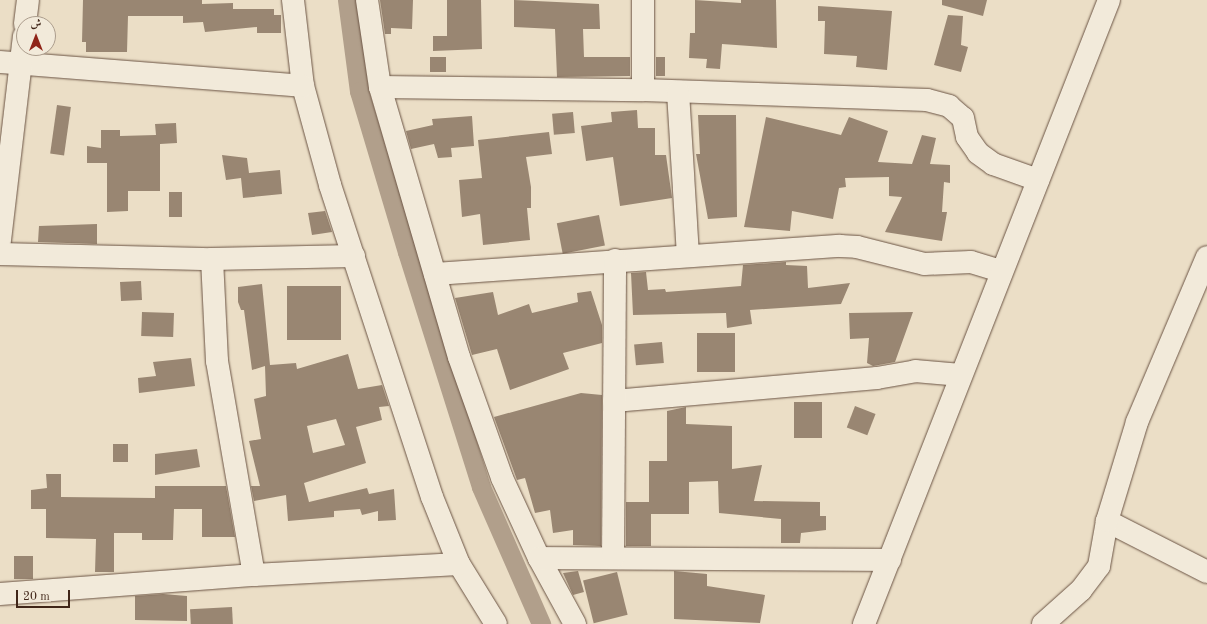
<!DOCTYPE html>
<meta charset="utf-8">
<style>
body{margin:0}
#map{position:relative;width:1207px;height:624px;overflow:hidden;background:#ebdec6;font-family:"Old Standard TT",Amiri,serif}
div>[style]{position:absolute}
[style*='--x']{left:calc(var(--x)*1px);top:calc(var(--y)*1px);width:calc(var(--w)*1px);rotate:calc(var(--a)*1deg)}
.canal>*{height:19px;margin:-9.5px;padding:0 9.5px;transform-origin:9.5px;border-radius:9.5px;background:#b19f8b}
.building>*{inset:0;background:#998672;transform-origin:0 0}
.roads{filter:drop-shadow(0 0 1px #6b5444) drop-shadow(0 0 1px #6b5444)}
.minor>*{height:22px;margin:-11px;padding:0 11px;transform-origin:11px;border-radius:11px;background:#f2eada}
span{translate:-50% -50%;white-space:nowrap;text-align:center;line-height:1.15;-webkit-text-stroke:3.5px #f2eada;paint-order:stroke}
.north{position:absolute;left:16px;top:16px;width:40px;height:40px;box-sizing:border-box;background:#f2eada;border:1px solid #ab9c8c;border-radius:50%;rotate:0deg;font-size:11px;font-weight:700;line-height:16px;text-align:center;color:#402618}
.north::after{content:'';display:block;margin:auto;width:14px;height:18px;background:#8f2418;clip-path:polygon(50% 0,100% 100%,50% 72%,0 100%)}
.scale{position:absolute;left:16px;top:590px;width:54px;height:18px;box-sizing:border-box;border:2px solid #402618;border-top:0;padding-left:5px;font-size:12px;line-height:14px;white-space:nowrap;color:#402618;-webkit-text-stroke:3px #f2eada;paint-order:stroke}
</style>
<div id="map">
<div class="canal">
<i style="--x:347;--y:0;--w:92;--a:82.5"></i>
<i style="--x:359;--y:91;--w:168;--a:73.4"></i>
<i style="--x:407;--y:252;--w:246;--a:72.5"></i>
<i style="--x:481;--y:487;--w:150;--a:66.3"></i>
</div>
<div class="building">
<i style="clip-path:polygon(83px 0,202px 0,202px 4px,233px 3px,233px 9px,274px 9px,274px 15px,281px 15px,281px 33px,257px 33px,257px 27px,205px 32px,203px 22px,183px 23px,183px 16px,128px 16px,127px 52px,86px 52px,86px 42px,82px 42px)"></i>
<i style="clip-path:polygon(380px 0,413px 0,412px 29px,391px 28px,391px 34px,385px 34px)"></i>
<i style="clip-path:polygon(447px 0,481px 0,482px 49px,433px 51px,433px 36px,447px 36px)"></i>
<i style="clip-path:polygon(514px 0,599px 4px,600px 29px,583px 29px,584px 57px,630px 57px,630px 76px,557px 77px,555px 29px,514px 27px)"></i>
<i style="clip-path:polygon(695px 0,741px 3px,741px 0,776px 0,777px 48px,722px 44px,720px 69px,706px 68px,707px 59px,689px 58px,690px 33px,695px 33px)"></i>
<i style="clip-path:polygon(942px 0,987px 0,983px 16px,942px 5px)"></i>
<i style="clip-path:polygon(818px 6px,892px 11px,887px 70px,856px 67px,857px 56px,824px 54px,825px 21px,818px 21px)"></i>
<i style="clip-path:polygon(948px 15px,963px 16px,961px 45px,968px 47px,961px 72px,934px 65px)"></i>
<i style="left:430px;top:57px;width:16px;height:15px"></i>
<i style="left:656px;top:57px;width:9px;height:19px"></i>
<i style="left:57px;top:105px;width:14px;height:49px;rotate:8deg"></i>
<i style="clip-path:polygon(637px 110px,638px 128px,655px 128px,655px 155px,666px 155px,672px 198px,620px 206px,613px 157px,586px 161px,581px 126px,612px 122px,611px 112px)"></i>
<i style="left:573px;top:112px;width:21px;height:21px;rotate:85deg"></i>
<i style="clip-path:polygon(698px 115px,736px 115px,737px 217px,708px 219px,696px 154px,700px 154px)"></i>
<i style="clip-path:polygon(472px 116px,474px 146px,451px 148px,452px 157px,438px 158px,434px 144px,411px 149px,406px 131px,433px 125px,432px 119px)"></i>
<i style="clip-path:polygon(766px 117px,841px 135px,849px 117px,888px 131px,878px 162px,912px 164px,922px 135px,936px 138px,930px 164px,950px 165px,950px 183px,944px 182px,942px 212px,947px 212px,942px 241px,885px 232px,902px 197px,889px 196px,889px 177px,845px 178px,846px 187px,839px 188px,833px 219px,792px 211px,790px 231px,744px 227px)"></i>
<i style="clip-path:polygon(176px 123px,177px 143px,160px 144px,160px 191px,128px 191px,128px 211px,107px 212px,107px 163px,87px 163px,87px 146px,101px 148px,101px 130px,120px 130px,120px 136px,156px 135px,155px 124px)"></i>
<i style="clip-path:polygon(549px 132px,552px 154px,526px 157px,531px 187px,531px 208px,527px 208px,530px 240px,483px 245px,480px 214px,462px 217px,459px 180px,482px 178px,478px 140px)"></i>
<i style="clip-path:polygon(222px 155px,247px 158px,249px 173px,280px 170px,282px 194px,243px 198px,241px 178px,226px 180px)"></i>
<i style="left:169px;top:192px;width:13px;height:25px"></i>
<i style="clip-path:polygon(325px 211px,332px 232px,312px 235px,308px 213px)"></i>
<i style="left:599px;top:215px;width:31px;height:43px;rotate:79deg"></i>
<i style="clip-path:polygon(97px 224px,97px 244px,38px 242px,39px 226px)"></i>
<i style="clip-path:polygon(786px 262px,786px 265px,807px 266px,808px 288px,850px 283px,841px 304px,750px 310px,752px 324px,727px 328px,726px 313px,633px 315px,631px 273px,646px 272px,648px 290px,665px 289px,666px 292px,741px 286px,743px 265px)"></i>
<i style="left:141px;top:281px;width:19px;height:21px;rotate:87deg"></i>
<i style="clip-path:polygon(evenodd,262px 284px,270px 365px,296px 363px,297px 369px,348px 354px,358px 389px,382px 385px,389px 406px,379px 407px,382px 420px,356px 427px,366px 463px,304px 483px,309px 502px,367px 488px,369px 494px,394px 489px,396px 520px,378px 521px,378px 511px,362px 515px,360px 509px,334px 511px,334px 517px,288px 521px,286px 495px,254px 501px,251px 486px,260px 486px,249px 441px,261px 439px,254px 399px,266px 396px,265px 366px,252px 370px,244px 310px,241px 310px,238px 302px,238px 287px,262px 284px,336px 419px,345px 445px,313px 453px,307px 426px,336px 419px)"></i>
<i style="left:287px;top:286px;width:54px;height:54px"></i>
<i style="clip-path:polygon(591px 291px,602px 325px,602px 343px,563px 353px,569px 369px,510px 390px,497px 349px,472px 355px,455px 298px,493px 292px,498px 315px,529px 304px,532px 313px,578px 302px,577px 293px)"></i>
<i style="left:142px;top:312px;width:32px;height:24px;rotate:2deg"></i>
<i style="clip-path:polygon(913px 312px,895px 362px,873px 366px,867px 363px,869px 338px,850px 339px,849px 313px)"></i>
<i style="left:735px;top:333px;width:39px;height:38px;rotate:90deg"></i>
<i style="left:662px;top:342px;width:21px;height:28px;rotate:85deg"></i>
<i style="clip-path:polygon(191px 358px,195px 386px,139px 393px,138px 378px,156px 376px,153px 362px)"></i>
<i style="clip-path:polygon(581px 393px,602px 395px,601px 546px,573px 545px,573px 530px,553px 533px,550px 510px,535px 513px,525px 478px,517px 480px,494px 417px)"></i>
<i style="left:794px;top:402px;width:28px;height:36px"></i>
<i style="left:855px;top:406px;width:22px;height:23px;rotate:21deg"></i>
<i style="clip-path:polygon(686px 407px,686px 424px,732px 426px,732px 469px,762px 465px,754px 501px,820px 502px,820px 516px,826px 516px,826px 530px,801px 533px,800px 543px,781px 543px,781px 519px,719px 513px,718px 481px,689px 482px,689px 514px,651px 514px,651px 546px,626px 546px,626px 502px,649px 502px,649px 461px,667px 461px,667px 411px)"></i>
<i style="left:113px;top:444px;width:15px;height:18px"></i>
<i style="clip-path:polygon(197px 449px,200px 467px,155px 475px,155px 454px)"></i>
<i style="clip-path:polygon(46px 474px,61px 474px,61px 497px,155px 498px,155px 486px,226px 486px,235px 537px,202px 537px,202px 509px,174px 509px,173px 540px,142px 540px,142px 533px,114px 533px,114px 572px,95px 572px,96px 539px,46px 538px,46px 509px,31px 509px,31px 490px,47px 488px)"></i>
<i style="left:14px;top:556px;width:19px;height:23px"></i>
<i style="clip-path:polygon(578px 571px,584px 592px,573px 595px,563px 573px)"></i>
<i style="clip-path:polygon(674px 571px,707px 574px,707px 586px,765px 595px,760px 623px,674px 619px)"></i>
<i style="left:617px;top:572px;width:44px;height:35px;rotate:76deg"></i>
<i style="clip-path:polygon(163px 594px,187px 596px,187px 621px,135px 620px,135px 596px)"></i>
<i style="left:232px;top:607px;width:17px;height:42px;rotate:87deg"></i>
</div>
<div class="roads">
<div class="minor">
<i style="--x:293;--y:0;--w:87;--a:83.4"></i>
<i style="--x:303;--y:86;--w:103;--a:74.7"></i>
<i style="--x:330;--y:185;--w:328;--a:71.9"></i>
<i style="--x:432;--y:497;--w:72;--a:68.1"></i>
<i style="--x:459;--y:564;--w:70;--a:58.3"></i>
<i style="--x:367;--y:0;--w:88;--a:81.5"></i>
<i style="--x:380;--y:87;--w:281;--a:73.7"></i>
<i style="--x:459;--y:357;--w:128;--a:70.4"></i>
<i style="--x:502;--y:478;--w:88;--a:65.2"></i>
<i style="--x:539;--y:558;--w:75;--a:61.4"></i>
<i style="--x:25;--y:24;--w:24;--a:-83"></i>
<i style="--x:0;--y:62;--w:304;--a:4.5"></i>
<i style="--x:380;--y:87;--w:263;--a:0.7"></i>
<i style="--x:643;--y:90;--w:284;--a:2"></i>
<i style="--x:927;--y:100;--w:23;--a:15"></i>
<i style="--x:949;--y:106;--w:18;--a:41"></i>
<i style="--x:963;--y:118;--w:19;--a:78"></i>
<i style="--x:967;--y:137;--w:19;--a:55"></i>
<i style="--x:978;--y:153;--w:19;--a:36"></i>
<i style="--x:993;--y:164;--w:48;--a:19.6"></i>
<i style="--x:643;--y:90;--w:90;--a:-90"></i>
<i style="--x:678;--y:92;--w:163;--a:86.5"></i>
<i style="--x:0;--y:240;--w:205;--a:-83.3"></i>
<i style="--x:0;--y:254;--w:212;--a:1.4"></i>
<i style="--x:212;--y:259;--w:142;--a:-1.2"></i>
<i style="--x:212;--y:259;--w:102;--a:87.2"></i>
<i style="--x:217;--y:361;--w:217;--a:80.2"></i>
<i style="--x:435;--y:274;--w:406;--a:-4"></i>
<i style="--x:840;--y:246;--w:17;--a:3"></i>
<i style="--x:857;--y:247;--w:69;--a:14.2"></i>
<i style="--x:924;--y:264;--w:47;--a:-2.4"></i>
<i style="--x:971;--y:262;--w:31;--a:17"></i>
<i style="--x:614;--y:401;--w:264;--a:-5"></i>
<i style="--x:877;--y:378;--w:39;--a:-10"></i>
<i style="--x:915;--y:371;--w:46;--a:5"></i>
<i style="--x:1107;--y:521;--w:112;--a:27"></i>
<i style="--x:539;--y:558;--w:351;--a:0.3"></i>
<i style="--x:613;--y:558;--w:298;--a:-89.6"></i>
<i style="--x:0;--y:594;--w:255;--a:-4.3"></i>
<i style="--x:254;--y:575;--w:205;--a:-3.1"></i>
<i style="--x:864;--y:624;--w:670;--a:-68.56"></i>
<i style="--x:1043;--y:624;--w:51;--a:-41.8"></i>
<i style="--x:1081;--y:590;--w:30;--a:-53"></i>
<i style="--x:1099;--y:566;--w:46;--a:-79.9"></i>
<i style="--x:1107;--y:521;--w:103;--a:-73.1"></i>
<i style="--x:1137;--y:422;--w:179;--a:-67"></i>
</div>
</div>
<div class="north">ش</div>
<div class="scale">20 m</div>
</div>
